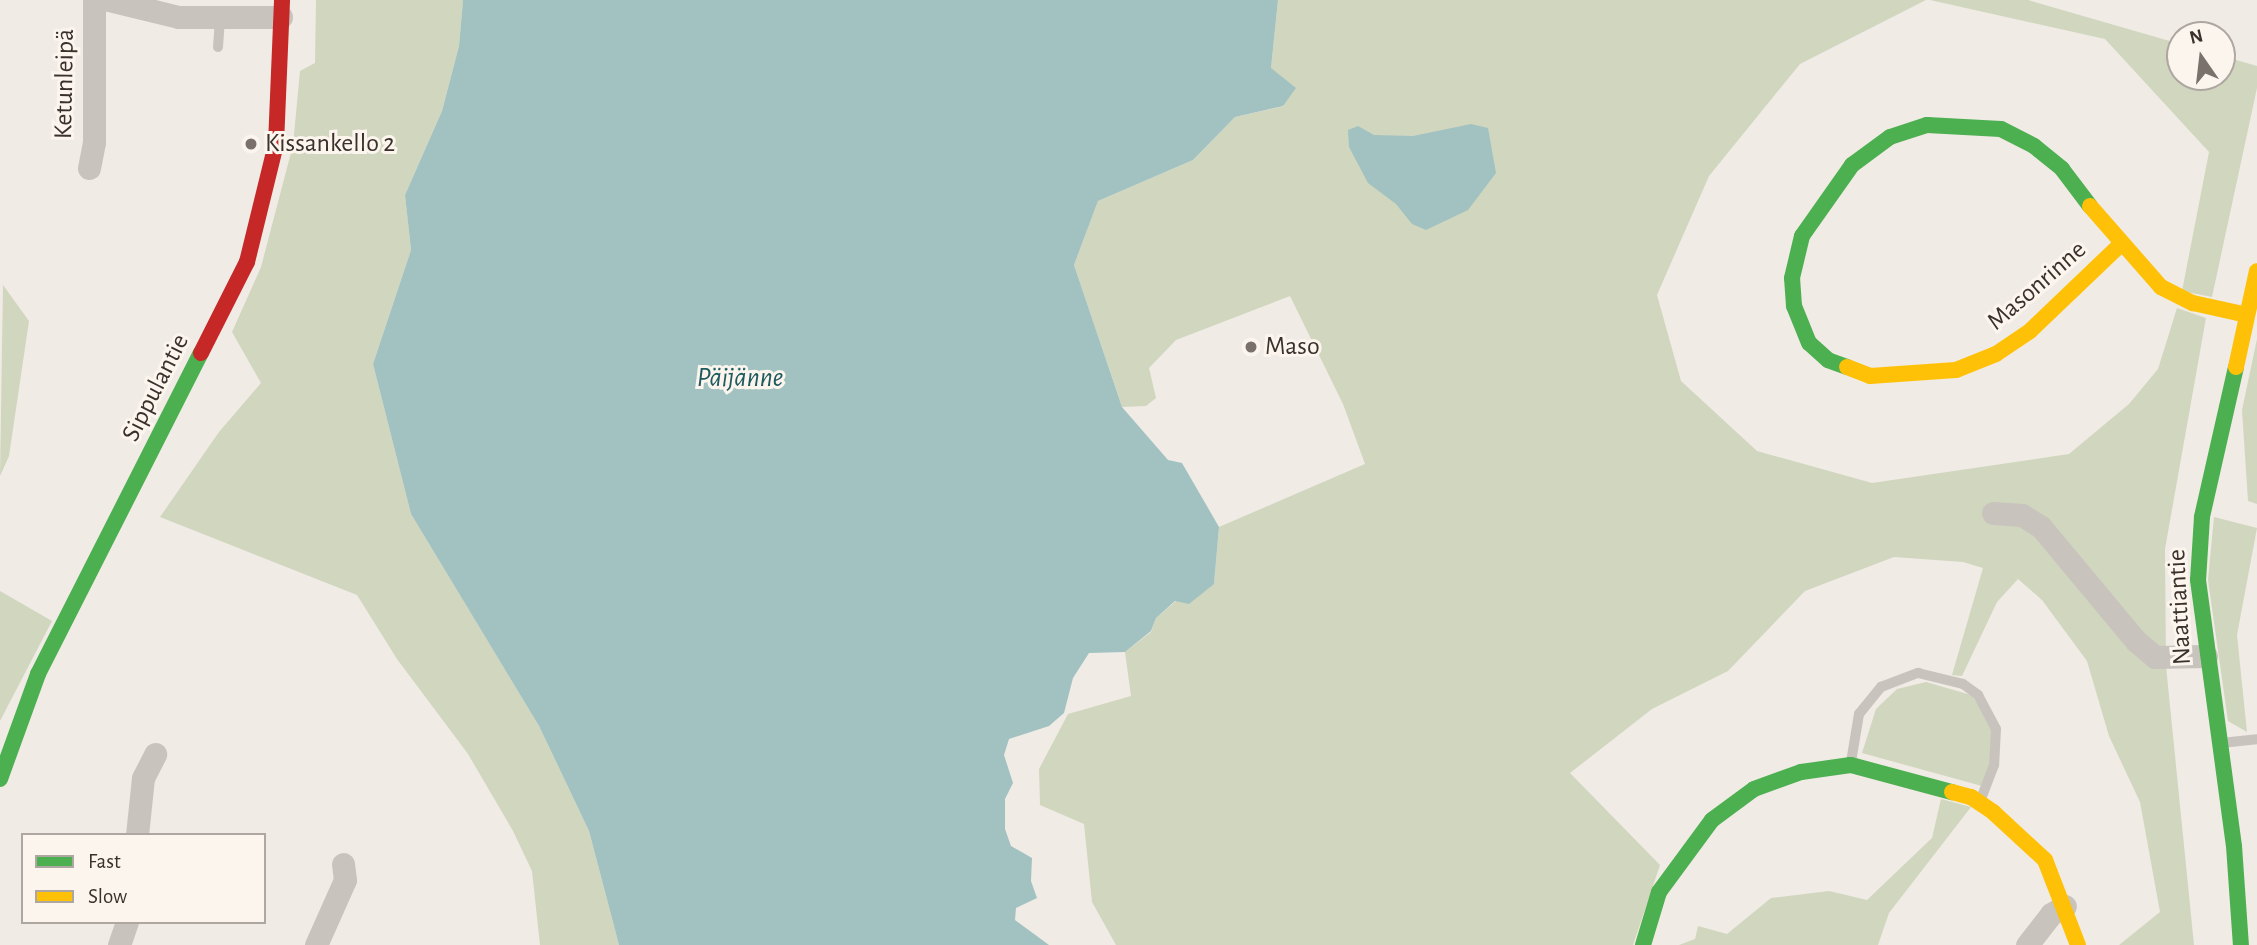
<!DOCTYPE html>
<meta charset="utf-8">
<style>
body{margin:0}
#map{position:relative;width:2257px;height:945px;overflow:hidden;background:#f0ebe5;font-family:"Alegreya Sans",sans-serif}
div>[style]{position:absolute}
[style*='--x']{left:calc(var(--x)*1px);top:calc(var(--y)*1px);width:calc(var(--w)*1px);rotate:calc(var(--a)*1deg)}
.green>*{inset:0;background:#d1d6bf}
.water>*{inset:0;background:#a1c2c1}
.lane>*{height:10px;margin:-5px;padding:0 5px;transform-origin:5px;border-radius:5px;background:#c9c3be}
.street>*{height:23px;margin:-11.5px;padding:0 11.5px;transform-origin:11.5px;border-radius:11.5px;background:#c9c3be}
.fast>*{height:16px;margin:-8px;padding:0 8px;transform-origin:8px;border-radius:8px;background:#4caf50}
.slow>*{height:16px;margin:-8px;padding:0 8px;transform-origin:8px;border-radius:8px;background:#ffc107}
.jam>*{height:16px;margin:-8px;padding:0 8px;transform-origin:8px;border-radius:8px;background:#c62828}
.dots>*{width:19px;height:19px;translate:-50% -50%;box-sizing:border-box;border:4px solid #fbf5ee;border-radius:50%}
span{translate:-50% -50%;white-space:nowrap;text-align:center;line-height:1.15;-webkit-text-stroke:6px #fbf5ee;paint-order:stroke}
.street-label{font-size:26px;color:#3b302b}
.poi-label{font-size:26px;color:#3b302b}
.left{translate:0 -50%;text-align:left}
.water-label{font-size:28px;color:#1f5a5e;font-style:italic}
.legend{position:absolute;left:21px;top:833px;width:245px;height:91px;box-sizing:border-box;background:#fbf5ee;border:2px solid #aea6a0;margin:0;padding:9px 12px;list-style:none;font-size:21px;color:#3b302b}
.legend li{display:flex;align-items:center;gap:14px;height:35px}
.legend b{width:35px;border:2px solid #aea6a0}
.north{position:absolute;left:2166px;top:21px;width:70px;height:70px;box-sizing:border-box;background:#fbf5ee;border:2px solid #aea6a0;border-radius:50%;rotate:346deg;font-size:19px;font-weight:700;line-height:28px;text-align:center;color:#3b302b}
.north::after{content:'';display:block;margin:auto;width:24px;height:32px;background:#7a716c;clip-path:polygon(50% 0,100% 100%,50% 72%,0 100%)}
</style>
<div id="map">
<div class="green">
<i style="clip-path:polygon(316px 0,463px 0,459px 46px,442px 111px,405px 195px,411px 250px,373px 364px,411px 514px,539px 726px,589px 831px,619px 945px,540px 945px,532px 871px,513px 831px,468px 754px,397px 659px,357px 595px,160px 517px,219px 432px,261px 383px,232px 332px,261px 267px,293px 145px,300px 71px,315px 63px)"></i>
<i style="clip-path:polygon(1278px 0,1926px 0,1800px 64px,1709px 176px,1657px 295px,1681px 381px,1757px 451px,1872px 483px,2069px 454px,2129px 404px,2158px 369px,2177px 308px,2206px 318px,2165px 549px,2166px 666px,2194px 945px,2119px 945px,2160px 912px,2140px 802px,2109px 736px,2087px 661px,2042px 600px,2018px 579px,1997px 602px,1962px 676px,1952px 675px,1983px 568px,1963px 562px,1894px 557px,1805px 591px,1728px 671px,1652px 709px,1570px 773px,1660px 865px,1633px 945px,1116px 945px,1092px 902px,1084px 824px,1040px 805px,1039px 769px,1068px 714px,1131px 696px,1125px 652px,1151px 632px,1156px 618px,1176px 601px,1214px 584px,1219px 527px,1365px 464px,1343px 404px,1290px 296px,1176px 340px,1149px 368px,1156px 398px,1146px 406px,1122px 407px,1074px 265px,1098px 201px,1193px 160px,1235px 117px,1284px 106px,1271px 68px)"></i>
<i style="clip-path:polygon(1930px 0,2028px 0,2180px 44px,2180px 77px,2222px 77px,2222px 56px,2257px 66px,2257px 88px,2212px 297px,2182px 291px,2209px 152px,2105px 39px)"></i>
<i style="clip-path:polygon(3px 285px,29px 321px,9px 456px,0 476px)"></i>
<i style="clip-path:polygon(2257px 339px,2257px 504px,2248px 501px,2242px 410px)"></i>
<i style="clip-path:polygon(2214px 517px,2257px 528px,2237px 635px,2247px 732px,2228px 721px,2208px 580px)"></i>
<i style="clip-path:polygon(0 591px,52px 621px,0 721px)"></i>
<i style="clip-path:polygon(1926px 682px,1971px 695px,1986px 714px,1995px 739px,1993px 760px,1982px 786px,1862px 753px,1876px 709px,1897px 689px)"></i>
<i style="clip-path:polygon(1941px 799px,1971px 807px,1889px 913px,1878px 945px,1679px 945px,1695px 939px,1698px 926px,1727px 934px,1771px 898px,1829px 891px,1867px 900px,1932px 838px)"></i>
</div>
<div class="water">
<i style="clip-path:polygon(463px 0,1278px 0,1271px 68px,1296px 88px,1283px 106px,1235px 117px,1193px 160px,1098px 201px,1074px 265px,1122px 407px,1168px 460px,1182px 463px,1219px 527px,1214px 584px,1189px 604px,1175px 601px,1156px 618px,1151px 631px,1125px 652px,1089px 653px,1073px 678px,1064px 713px,1049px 726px,1009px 739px,1004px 755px,1013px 783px,1005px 799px,1005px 829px,1011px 846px,1032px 858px,1031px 881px,1037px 898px,1016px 908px,1015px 920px,1049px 945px,619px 945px,589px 831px,539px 726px,411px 514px,373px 364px,411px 250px,405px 195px,442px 111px,459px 46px)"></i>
<i style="clip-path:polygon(1471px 124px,1488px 128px,1496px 173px,1468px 210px,1426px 230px,1412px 224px,1396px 204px,1368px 183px,1349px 147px,1348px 130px,1358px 126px,1374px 135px,1413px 136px)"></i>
</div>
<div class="lane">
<i style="--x:218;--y:47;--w:28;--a:-86"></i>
<i style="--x:2221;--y:743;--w:36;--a:-6"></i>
<i style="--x:1851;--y:762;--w:49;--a:-80.5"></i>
<i style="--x:1859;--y:714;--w:35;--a:-51"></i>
<i style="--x:1881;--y:687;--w:40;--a:-21"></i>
<i style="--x:1918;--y:673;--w:46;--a:13.7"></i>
<i style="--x:1963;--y:684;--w:19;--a:36"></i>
<i style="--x:1978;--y:695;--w:38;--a:62"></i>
<i style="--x:1996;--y:729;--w:36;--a:93"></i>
<i style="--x:1994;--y:765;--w:36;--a:111"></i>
</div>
<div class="street">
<i style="--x:109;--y:0;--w:72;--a:13.7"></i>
<i style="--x:179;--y:17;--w:102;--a:0"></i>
<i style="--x:89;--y:168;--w:26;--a:-79"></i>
<i style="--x:94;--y:142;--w:142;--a:-90"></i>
<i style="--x:1993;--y:513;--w:29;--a:4"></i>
<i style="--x:2022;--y:515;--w:22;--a:32"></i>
<i style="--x:2041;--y:527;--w:148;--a:50.2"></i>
<i style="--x:2136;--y:641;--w:25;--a:40"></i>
<i style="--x:2155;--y:657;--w:51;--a:-1.1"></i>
<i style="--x:137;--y:835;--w:57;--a:-84"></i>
<i style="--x:143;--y:778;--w:27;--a:-63"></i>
<i style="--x:119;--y:945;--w:24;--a:-71"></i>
<i style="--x:316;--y:945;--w:71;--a:-66"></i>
<i style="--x:345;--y:880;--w:16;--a:-97"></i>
<i style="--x:2027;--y:945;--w:39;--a:-52"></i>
<i style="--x:2051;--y:914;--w:16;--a:-30"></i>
</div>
<div class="fast">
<i style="--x:1847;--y:367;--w:20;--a:-160"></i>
<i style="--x:1828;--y:360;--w:25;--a:-138"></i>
<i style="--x:1809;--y:343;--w:40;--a:-112"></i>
<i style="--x:1794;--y:306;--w:28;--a:-94"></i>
<i style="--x:1792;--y:278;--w:43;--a:-76.6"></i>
<i style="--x:1802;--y:236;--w:87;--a:-54.8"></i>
<i style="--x:1852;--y:165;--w:47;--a:-36.4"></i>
<i style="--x:1890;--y:137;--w:39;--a:-18"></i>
<i style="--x:1927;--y:125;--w:74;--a:3.1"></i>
<i style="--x:2001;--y:129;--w:37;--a:27"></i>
<i style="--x:2034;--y:146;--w:36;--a:39"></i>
<i style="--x:2062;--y:169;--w:46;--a:52.9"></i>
<i style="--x:2236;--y:367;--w:154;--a:102.8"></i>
<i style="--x:2202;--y:517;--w:63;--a:93.6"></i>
<i style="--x:2198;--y:580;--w:268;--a:82.3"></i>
<i style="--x:2234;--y:846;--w:99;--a:86"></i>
<i style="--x:0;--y:779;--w:112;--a:-70.1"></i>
<i style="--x:38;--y:674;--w:360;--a:-63.1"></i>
<i style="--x:1643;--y:945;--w:55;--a:-73.2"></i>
<i style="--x:1659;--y:892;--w:89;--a:-53.6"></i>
<i style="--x:1712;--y:820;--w:52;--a:-36.4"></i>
<i style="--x:1754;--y:789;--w:50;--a:-19.9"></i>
<i style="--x:1801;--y:772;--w:50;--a:-8"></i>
<i style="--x:1851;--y:765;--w:105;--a:15"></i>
</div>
<div class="slow">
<i style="--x:2090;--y:206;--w:108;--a:48.8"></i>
<i style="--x:2161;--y:287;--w:36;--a:27"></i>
<i style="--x:2193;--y:303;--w:55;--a:12.5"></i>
<i style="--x:1847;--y:367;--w:25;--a:21"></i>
<i style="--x:1870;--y:376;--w:86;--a:-4"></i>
<i style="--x:1956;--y:370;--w:43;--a:-21.8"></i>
<i style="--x:1996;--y:354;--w:41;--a:-34.1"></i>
<i style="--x:2030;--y:331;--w:124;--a:-43.7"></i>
<i style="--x:2236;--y:367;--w:98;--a:-77.7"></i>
<i style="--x:1952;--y:792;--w:20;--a:15"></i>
<i style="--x:1971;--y:797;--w:27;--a:34"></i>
<i style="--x:1993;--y:812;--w:71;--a:42.7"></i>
<i style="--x:2045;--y:860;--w:91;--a:68.8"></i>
</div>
<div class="jam">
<i style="--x:201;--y:353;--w:102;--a:-63.2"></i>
<i style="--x:247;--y:262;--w:122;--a:-76.2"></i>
<i style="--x:276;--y:144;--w:144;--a:-87.6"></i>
</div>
<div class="dots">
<i style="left:251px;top:144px;background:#7a716c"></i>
<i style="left:1251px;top:347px;background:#7a716c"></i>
</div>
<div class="street-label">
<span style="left:65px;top:84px;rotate:-89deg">Ketunleipä</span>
<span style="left:2037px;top:286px;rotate:-41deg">Masonrinne</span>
<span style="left:156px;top:388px;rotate:-63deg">Sippulantie</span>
<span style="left:2180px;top:607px;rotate:-93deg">Naattiantie</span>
</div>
<div class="poi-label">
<span class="left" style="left:265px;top:144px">Kissankello 2</span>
<span class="left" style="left:1265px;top:347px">Maso</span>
</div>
<div class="water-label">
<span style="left:740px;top:378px">Päijänne</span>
</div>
<ul class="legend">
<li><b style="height:9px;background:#4caf50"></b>Fast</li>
<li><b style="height:9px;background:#ffc107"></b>Slow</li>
</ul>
<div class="north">N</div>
</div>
